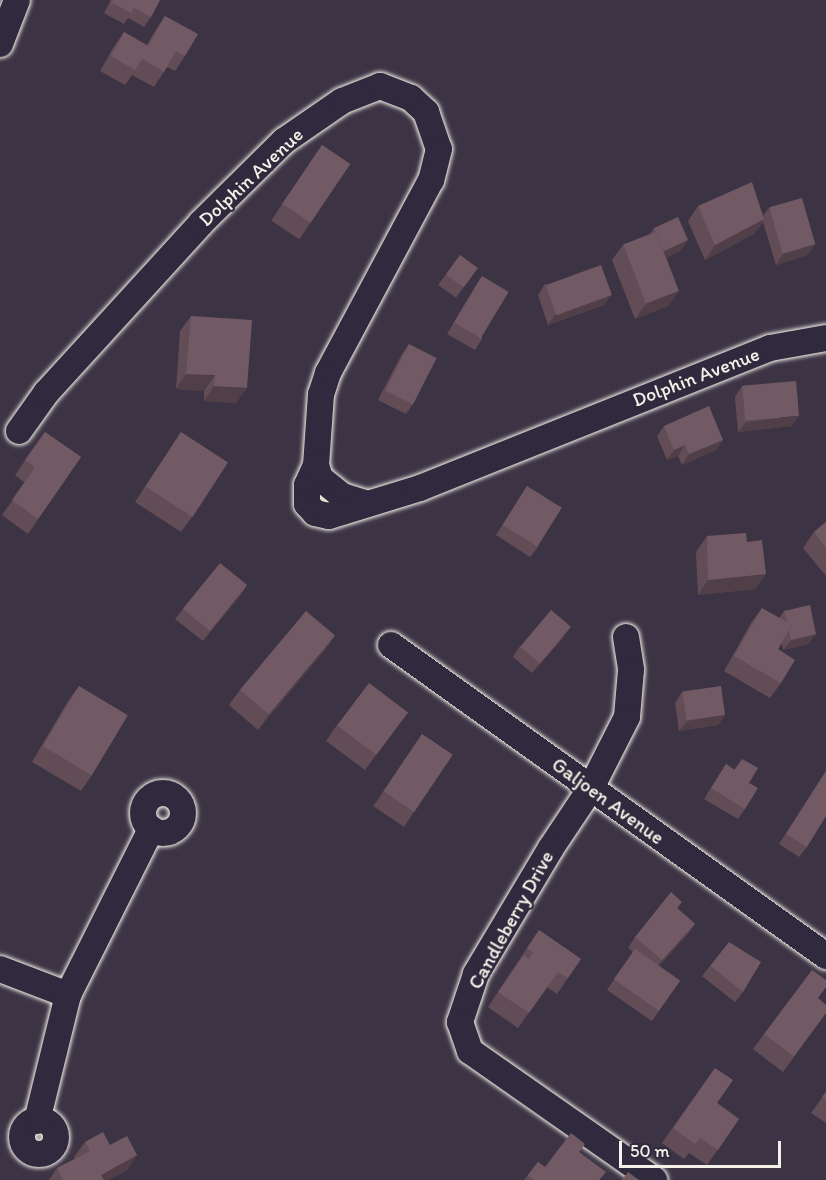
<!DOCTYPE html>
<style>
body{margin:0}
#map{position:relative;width:826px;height:1180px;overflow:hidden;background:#3c3445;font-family:Itim,sans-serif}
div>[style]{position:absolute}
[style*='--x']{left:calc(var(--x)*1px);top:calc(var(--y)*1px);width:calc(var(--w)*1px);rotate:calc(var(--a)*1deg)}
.roads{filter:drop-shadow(0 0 2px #f4f1e8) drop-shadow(0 0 2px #f4f1e8)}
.minor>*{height:26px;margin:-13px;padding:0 13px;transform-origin:13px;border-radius:13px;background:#2f2a3d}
.minor>.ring{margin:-13px;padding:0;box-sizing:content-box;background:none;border:26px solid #2f2a3d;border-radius:50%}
.wall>*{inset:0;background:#624d56;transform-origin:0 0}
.shaded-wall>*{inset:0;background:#503f46}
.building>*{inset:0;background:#725a64;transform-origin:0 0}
span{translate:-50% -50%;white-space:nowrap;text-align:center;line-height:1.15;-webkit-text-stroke:4.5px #2f2a3d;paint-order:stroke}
.street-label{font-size:20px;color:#f4f1e8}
.scale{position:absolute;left:619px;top:1141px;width:162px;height:27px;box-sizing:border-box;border:3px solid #f4f1e8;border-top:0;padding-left:8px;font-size:18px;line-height:21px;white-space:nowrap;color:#f4f1e8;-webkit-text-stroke:4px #2f2a3d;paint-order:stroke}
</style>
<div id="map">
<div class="roads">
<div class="minor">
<i style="--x:0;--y:44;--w:47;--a:-68.9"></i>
<i style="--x:19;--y:431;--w:47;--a:-54.6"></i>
<i style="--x:46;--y:393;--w:230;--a:-47.6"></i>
<i style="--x:201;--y:223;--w:117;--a:-44.7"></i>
<i style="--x:284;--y:141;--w:70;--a:-34.6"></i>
<i style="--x:342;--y:101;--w:41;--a:-21.5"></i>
<i style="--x:380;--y:86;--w:33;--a:21"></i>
<i style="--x:411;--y:98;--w:21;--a:43"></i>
<i style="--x:426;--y:112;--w:39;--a:71"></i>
<i style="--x:439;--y:149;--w:32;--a:104"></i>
<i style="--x:431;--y:180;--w:219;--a:118.1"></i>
<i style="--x:328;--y:373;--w:22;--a:108"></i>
<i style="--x:321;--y:394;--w:71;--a:94"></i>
<i style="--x:316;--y:465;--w:14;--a:73"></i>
<i style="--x:320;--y:478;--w:28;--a:39"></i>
<i style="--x:342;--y:496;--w:27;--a:17"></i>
<i style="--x:316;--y:465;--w:22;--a:114"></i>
<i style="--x:307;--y:485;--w:19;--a:90"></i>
<i style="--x:307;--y:504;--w:12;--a:48"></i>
<i style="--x:315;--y:513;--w:14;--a:12"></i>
<i style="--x:329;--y:516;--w:95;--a:-17.1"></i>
<i style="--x:420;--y:488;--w:377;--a:-21.8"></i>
<i style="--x:770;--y:348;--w:57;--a:-10.1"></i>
<i style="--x:626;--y:637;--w:33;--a:81"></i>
<i style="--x:631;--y:670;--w:47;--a:94.9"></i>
<i style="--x:627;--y:717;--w:80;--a:116.9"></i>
<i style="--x:591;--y:788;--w:72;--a:123.7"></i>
<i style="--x:551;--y:848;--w:147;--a:120.8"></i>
<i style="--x:476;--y:974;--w:51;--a:108.4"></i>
<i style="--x:460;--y:1022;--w:31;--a:71"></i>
<i style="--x:470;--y:1051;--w:225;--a:35"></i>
<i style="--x:391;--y:645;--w:535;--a:35.56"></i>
<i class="ring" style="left:143px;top:793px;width:14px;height:14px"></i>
<i style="--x:0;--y:969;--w:73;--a:20.9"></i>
<i class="ring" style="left:22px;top:1120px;width:8px;height:8px"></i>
<i style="--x:37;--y:1121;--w:130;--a:-76.2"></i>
<i style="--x:68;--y:995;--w:186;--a:-63.4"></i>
</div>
</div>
<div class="wall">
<i style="clip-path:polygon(111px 0,160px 0,151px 17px,144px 27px,128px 18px,124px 24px,104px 13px)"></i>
<i style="clip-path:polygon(165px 16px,185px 56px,175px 71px,167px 67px,154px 87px,132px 75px,125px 85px,100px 71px,113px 48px,124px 32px,147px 45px,155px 31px)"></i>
<i style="left:322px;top:145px;width:34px;height:91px;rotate:34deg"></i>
<i style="clip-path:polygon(698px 206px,763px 216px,769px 208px,808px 255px,776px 265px,763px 222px,754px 234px,705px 260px,688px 221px)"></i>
<i style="clip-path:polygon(654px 228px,681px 251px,666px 257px,679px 291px,668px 306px,635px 319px,612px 260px,623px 245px,650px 234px)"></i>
<i style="left:460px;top:255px;width:22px;height:37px;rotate:36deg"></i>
<i style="clip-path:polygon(482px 276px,482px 339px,475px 350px,447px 334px,475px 287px)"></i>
<i style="clip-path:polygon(545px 284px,604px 305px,548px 325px,538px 295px)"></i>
<i style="clip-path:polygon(191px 316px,236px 403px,204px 401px,204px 391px,176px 389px,180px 331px)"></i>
<i style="clip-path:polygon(409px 344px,413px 404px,406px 414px,378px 400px,402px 354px)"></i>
<i style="clip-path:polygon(742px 386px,792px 426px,738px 432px,735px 397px)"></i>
<i style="clip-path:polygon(664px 426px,723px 440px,716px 450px,682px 465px,678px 456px,667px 460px,657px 436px)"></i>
<i style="clip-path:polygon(45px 432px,81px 457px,28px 534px,2px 515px,25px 483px,15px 475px)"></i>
<i style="clip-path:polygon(181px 432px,192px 517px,181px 532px,135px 502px)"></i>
<i style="clip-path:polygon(527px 486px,538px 547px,530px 557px,496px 535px)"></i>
<i style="clip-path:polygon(826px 522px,826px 576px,803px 548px,814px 532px)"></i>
<i style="clip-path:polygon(707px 536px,747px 542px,766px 574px,755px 589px,698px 595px,696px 552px)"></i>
<i style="clip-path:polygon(247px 585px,240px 596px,203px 641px,175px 619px,183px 609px)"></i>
<i style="clip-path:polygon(762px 608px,779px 618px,784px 611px,816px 634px,808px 644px,783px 650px,782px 643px,778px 649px,781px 683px,770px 698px,724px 671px,751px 623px)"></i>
<i style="clip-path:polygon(335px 635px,325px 650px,258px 730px,229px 705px,240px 690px)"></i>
<i style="clip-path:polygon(563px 638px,532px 673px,513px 657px,520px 646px)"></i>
<i style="clip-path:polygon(79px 686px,92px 775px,81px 791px,32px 762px,68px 701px)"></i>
<i style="clip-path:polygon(682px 692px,725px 715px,718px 725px,679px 731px,675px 703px)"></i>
<i style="clip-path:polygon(337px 725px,397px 727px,365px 770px,326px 741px)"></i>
<i style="left:422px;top:734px;width:37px;height:87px;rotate:34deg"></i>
<i style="clip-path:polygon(742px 759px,745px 809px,738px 819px,704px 799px,726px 764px,734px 770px)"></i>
<i style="clip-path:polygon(826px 771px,807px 847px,799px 857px,779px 844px)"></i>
<i style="clip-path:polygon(682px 902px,677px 908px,695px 924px,688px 934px,659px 966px,680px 981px,652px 1021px,607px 990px,633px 952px,628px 948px,635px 937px)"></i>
<i style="clip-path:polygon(539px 930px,581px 959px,557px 994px,547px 987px,518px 1028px,488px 1007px)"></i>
<i style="left:710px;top:966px;width:42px;height:13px;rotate:38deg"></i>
<i style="clip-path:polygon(818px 999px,826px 1013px,783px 1072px,753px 1049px,764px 1034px)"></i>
<i style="clip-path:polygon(715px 1068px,717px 1103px,739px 1119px,707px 1165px,689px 1153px,684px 1159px,662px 1143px)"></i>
<i style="clip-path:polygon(826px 1092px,826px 1123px,811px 1113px)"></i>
<i style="clip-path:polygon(85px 1142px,110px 1145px,137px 1155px,127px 1170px,108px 1180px,49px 1180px,57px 1168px,75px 1159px,74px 1157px)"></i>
<i style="clip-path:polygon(579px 1152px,600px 1180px,524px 1180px,538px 1162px,545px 1167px)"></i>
</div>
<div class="shaded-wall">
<i style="clip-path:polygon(764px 219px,754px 234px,705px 260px,715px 245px)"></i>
<i style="clip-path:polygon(688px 240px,681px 251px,657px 262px,664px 251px)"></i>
<i style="clip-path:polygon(815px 244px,808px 255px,776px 265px,783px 254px)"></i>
<i style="clip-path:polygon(679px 291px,668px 306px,635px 319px,646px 304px)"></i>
<i style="clip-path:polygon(612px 295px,604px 305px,548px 325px,556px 314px)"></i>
<i style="clip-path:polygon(186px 374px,215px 375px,204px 391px,176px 389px)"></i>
<i style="clip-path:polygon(214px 386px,247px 388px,236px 403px,204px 401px)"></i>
<i style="clip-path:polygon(799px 416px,792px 426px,738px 432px,746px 422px)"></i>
<i style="clip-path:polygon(723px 440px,716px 450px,682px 465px,689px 454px)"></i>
<i style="clip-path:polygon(685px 445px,678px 456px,667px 460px,674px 450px)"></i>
<i style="clip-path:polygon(766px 574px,755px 589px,698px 595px,708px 580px)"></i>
<i style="clip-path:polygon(247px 585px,240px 596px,203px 641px,210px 631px)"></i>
<i style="clip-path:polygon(571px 627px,563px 638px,532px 673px,540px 663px)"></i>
<i style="clip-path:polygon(816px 634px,808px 644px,783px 650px,791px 640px)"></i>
<i style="clip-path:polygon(335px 635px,325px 650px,258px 730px,269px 714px)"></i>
<i style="clip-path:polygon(725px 715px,718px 725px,679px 731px,687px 721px)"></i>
<i style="clip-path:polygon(695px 924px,688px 934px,654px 971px,662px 960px)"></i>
<i style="clip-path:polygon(137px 1155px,127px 1170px,108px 1180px,97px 1180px,101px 1175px)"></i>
</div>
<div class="building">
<i style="clip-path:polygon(113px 0,160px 0,151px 17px,134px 8px,131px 13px,111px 2px)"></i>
<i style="clip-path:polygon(165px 16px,198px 34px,185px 56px,176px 51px,164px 72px,142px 59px,135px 70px,111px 56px,124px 32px,148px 46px)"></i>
<i style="left:322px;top:145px;width:34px;height:71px;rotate:34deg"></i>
<i style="clip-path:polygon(752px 182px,764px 219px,715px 245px,698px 206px)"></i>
<i style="left:802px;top:198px;width:48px;height:34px;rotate:74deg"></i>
<i style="clip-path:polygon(678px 217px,688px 240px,664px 251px,656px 232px,655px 232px,654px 228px)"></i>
<i style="left:656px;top:232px;width:63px;height:35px;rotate:69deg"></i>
<i style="left:460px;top:255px;width:22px;height:24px;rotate:36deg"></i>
<i style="left:601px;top:265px;width:32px;height:59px;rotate:70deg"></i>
<i style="left:482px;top:276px;width:31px;height:54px;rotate:31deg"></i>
<i style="clip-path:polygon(191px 316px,252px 320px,247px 388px,214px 386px,215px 375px,186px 374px)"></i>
<i style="left:409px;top:344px;width:31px;height:52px;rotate:27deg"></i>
<i style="left:796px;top:381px;width:35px;height:54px;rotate:85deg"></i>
<i style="clip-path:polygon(709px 406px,723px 440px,689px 454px,685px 445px,674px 450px,664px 426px)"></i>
<i style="clip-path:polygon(45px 432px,81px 457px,38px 519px,12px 500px,35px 467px,25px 460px)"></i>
<i style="left:181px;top:432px;width:56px;height:65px;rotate:33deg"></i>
<i style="left:527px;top:486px;width:41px;height:46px;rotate:32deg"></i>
<i style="clip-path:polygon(826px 522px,826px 548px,814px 532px)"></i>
<i style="clip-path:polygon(746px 533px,747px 542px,762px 540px,766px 574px,708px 580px,707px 536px)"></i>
<i style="left:220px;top:563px;width:35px;height:59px;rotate:39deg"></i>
<i style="clip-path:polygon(810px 605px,816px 634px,791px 640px,789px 631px,792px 625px,787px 622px,784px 611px)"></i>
<i style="clip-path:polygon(762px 608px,792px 625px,778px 649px,795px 660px,781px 683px,734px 656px)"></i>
<i style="left:551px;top:610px;width:26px;height:48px;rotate:40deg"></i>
<i style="left:306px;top:611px;width:38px;height:103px;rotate:40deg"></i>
<i style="left:369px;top:683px;width:49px;height:53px;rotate:37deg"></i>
<i style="left:79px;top:686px;width:57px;height:70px;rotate:31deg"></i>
<i style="left:721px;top:686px;width:29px;height:39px;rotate:82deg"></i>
<i style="left:422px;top:734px;width:37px;height:69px;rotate:34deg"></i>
<i style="clip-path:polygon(742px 759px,758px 768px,749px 783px,758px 788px,745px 809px,711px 788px,726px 764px,735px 770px)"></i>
<i style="clip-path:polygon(826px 771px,826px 816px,807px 847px,786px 834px)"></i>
<i style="clip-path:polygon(671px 892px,682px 902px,677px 908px,695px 924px,662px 960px,635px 937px)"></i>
<i style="clip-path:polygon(539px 930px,581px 959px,568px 978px,558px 972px,529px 1013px,498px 992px,524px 955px,529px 959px,533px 953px,527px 948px)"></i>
<i style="clip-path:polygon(729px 942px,761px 962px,743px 992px,710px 966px)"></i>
<i style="left:635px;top:949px;width:55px;height:37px;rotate:35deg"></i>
<i style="clip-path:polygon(812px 970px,826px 980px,826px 987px,818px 998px,826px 1005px,826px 1013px,794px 1056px,764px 1034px)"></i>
<i style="clip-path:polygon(715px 1068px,733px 1080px,717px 1103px,739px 1119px,718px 1150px,700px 1138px,695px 1144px,673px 1128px)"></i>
<i style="clip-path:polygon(826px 1092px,826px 1100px,822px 1097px)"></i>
<i style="clip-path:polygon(103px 1132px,110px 1145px,127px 1136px,137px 1155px,101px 1175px,104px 1180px,63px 1180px,57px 1168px,90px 1151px,85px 1142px)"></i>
<i style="clip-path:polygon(571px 1133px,585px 1144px,579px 1152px,606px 1172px,599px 1180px,534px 1180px,528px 1175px,538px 1162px,545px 1167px)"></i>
<i style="clip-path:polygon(628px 1172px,639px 1180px,622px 1180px)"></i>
</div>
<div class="street-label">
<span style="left:251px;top:177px;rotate:-43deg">Dolphin Avenue</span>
<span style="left:696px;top:377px;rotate:-21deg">Dolphin Avenue</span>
<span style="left:608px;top:801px;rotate:36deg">Galjoen Avenue</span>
<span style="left:511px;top:920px;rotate:-61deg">Candleberry Drive</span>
</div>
<div class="scale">50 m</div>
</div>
